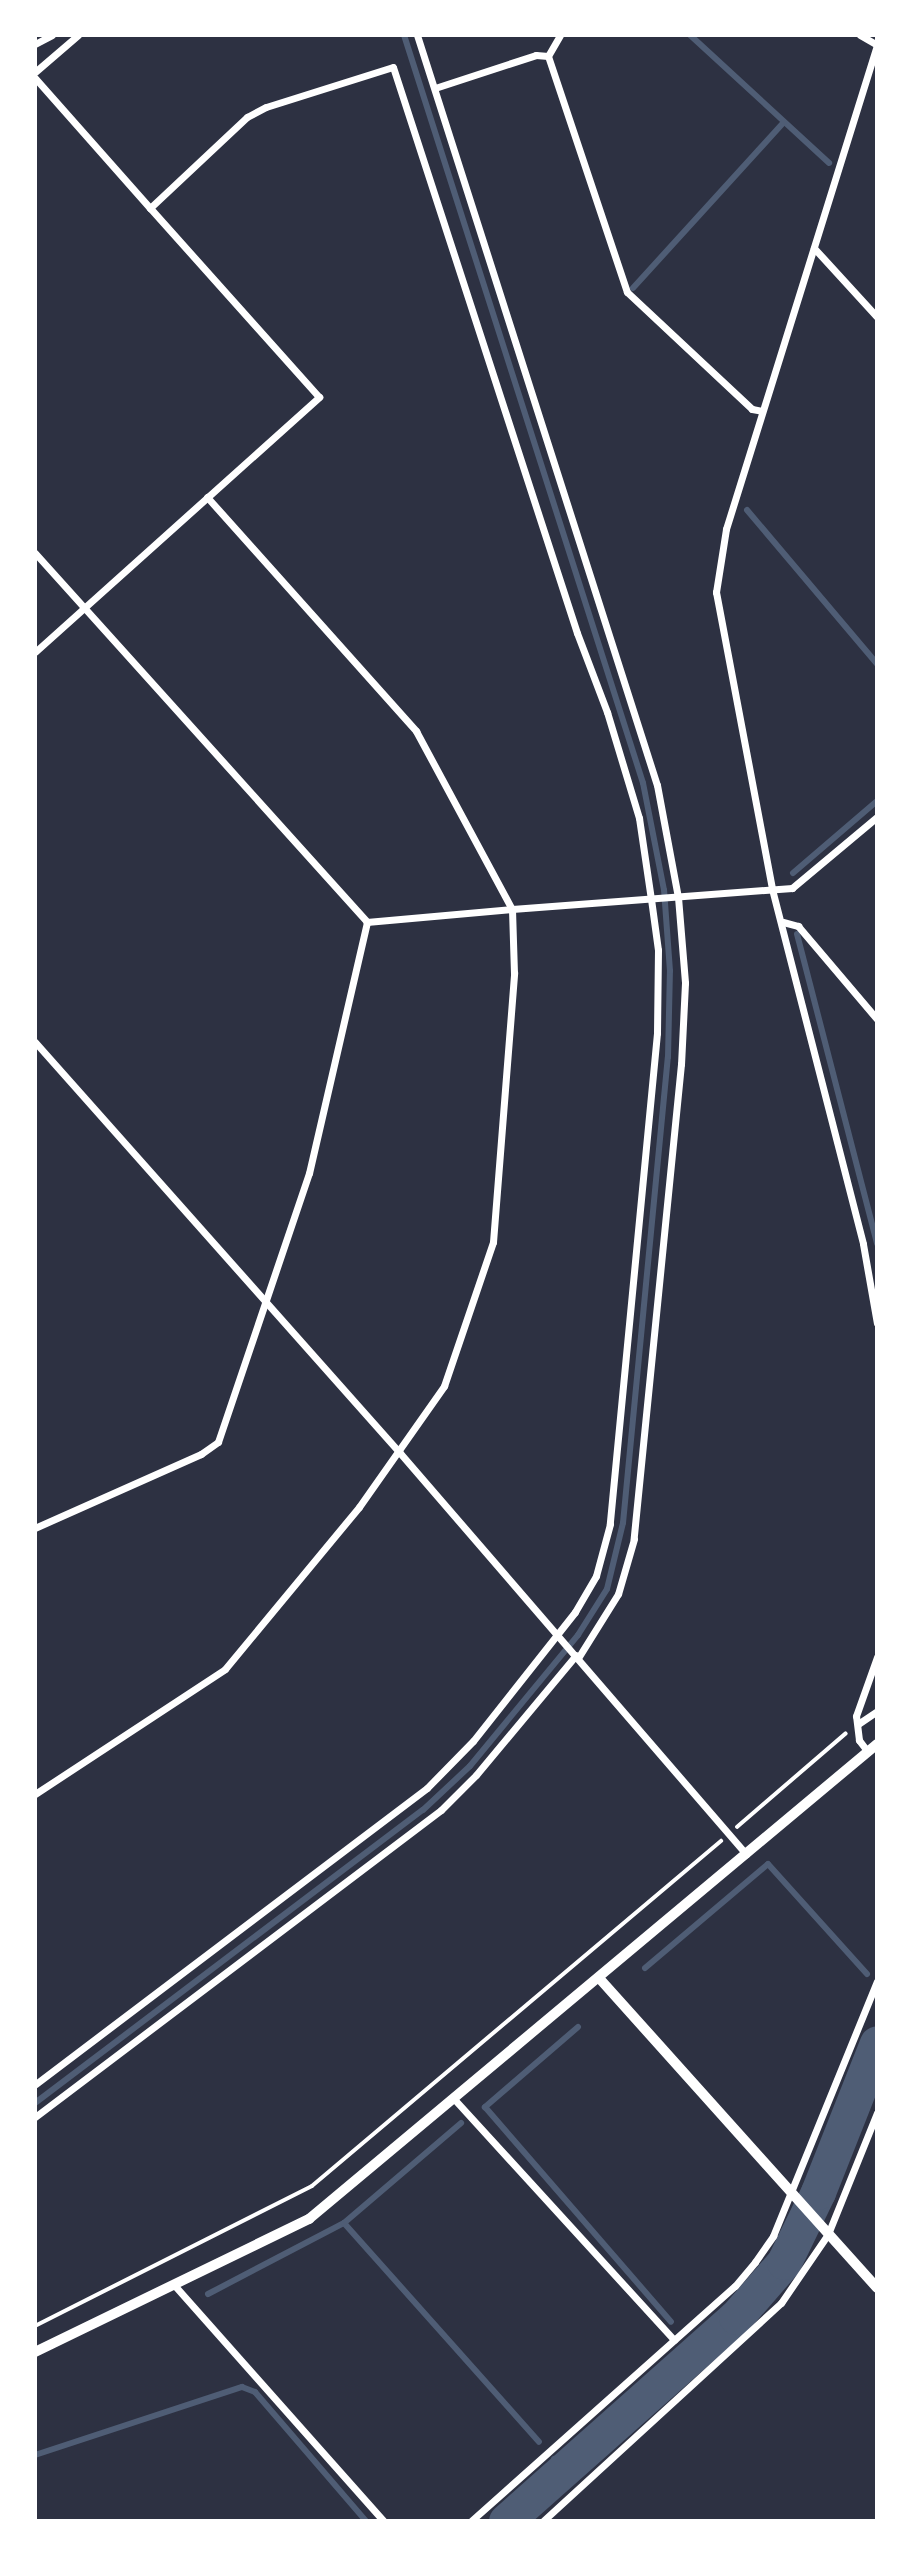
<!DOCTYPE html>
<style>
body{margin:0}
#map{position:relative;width:912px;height:2556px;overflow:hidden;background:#2d3142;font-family:"IBM Plex Sans",sans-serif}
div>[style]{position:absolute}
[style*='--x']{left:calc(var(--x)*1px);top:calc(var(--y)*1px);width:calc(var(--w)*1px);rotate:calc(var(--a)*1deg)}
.stream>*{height:6px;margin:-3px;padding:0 3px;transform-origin:3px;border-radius:3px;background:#4f5d75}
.river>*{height:35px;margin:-17.5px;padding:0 17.5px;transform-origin:17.5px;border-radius:17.5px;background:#4f5d75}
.path>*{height:3.5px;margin:-1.75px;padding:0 1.75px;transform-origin:1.75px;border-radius:1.75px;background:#fff}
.minor>*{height:7px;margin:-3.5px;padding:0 3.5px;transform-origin:3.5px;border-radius:3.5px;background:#fff}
.tertiary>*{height:10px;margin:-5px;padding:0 5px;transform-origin:5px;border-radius:5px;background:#fff}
span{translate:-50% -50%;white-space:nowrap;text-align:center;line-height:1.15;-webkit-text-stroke:7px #fff;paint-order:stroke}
.frame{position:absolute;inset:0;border:37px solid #fff;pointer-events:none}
</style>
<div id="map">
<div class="stream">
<i style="--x:690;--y:35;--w:189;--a:42.6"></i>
<i style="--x:633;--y:288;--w:224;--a:-47.7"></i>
<i style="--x:747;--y:510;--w:202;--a:49.8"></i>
<i style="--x:793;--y:873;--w:111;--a:-40.6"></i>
<i style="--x:797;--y:934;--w:320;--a:75.5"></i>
<i style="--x:645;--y:1968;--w:161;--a:-40.2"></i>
<i style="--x:768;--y:1864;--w:148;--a:48"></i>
<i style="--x:578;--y:2027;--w:123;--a:139.3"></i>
<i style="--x:485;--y:2107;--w:284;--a:49.1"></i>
<i style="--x:35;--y:2103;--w:486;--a:-37.1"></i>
<i style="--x:423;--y:1810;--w:64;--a:-43.1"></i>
<i style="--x:470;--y:1766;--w:170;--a:-50.5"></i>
<i style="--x:578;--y:1635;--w:54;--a:-57.8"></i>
<i style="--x:607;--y:1589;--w:68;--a:-76.4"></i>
<i style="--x:623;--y:1523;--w:468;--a:-84.5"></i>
<i style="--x:668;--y:1057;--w:86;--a:-88.7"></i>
<i style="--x:670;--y:971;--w:81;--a:-94.2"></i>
<i style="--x:664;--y:890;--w:109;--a:-101.1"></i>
<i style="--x:643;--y:783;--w:785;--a:-107.72"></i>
<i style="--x:344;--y:2223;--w:293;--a:48.3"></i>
<i style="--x:208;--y:2294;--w:153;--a:-27.6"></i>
<i style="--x:344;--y:2223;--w:154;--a:-40.5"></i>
<i style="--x:35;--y:2455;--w:218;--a:-18.2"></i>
<i style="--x:242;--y:2387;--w:14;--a:21"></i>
<i style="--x:255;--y:2392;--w:170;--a:49.3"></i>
<i style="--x:554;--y:2459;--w:15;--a:48"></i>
</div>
<div class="river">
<i style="--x:506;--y:2521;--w:307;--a:-41.6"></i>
<i style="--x:736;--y:2317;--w:73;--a:-48.9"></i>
<i style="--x:784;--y:2262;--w:78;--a:-64.1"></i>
<i style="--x:818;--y:2192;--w:160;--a:-68.4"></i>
</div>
<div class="path">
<i style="--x:737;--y:1827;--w:143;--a:-40.7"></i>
<i style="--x:35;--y:2326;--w:310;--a:-26.8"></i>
<i style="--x:312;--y:2186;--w:535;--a:-40.15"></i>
</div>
<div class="minor">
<i style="--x:417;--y:35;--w:787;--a:72.26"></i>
<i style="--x:657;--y:785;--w:114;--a:79.4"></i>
<i style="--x:678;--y:897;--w:86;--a:85.3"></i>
<i style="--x:685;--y:983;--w:81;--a:92.8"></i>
<i style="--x:681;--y:1064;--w:477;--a:95.7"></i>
<i style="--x:634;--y:1539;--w:57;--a:106.2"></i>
<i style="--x:618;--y:1594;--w:75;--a:122"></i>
<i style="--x:860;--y:35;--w:20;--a:30"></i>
<i style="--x:877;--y:45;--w:507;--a:107.33"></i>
<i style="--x:726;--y:529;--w:64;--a:99"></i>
<i style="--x:716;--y:592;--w:302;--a:79.3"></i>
<i style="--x:772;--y:889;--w:366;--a:75.6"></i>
<i style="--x:863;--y:1244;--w:80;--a:80"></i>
<i style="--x:35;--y:44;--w:19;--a:-28"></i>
<i style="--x:548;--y:56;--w:24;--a:-60"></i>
<i style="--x:35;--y:72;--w:57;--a:-40.7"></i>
<i style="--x:35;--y:78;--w:174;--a:48.5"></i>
<i style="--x:435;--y:88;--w:106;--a:-18.1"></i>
<i style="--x:536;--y:55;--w:12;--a:5"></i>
<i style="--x:548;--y:56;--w:249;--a:71.5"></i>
<i style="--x:627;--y:292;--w:171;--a:43.1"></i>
<i style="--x:752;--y:409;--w:10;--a:11"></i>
<i style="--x:814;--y:248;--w:93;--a:47.6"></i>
<i style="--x:207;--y:497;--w:314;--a:48.2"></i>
<i style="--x:416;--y:731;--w:202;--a:61.7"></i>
<i style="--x:512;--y:909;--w:281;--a:-4.3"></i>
<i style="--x:792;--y:888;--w:111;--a:-39.9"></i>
<i style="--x:35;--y:553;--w:496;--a:48"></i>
<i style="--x:367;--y:922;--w:258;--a:103"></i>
<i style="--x:309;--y:1173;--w:284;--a:108.7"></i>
<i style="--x:218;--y:1442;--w:21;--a:145"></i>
<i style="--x:201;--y:1454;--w:182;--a:156"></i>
<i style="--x:35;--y:652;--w:382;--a:-41.9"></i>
<i style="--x:319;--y:397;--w:254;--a:-131.8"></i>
<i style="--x:150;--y:208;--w:133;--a:-43.2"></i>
<i style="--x:247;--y:117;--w:21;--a:-28"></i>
<i style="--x:266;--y:107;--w:133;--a:-17.5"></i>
<i style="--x:393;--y:67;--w:595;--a:71.99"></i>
<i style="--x:577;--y:633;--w:85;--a:69.2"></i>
<i style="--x:607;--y:712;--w:111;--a:73.2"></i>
<i style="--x:639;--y:818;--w:82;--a:81.6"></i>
<i style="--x:651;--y:899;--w:51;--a:82.2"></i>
<i style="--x:658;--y:950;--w:83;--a:90.7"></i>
<i style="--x:657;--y:1033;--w:493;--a:95.5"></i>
<i style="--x:610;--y:1524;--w:54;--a:105.1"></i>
<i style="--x:596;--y:1576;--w:42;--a:120.3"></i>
<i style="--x:575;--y:1612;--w:164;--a:128.3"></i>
<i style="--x:473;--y:1741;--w:66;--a:134.4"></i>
<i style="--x:427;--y:1788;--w:491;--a:142.9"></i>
<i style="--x:783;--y:922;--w:16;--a:15"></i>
<i style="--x:798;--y:926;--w:122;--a:49.7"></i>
<i style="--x:35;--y:1042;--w:550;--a:48.39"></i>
<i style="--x:400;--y:1453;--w:530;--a:49.21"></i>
<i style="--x:858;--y:1724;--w:23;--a:-34"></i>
<i style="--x:868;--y:1752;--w:15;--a:-127"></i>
<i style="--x:859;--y:1740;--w:24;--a:-97"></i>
<i style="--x:856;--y:1716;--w:63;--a:-70.4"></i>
<i style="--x:35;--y:1794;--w:227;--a:-33.3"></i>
<i style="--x:225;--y:1669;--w:210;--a:-50.4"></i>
<i style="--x:359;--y:1507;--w:148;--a:-54.9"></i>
<i style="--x:444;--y:1386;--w:152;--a:-71.2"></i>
<i style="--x:493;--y:1242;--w:270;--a:-85.5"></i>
<i style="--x:514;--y:973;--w:64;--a:-91.8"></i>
<i style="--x:512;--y:909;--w:146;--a:174.9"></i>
<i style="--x:455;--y:2100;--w:325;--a:47.6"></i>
<i style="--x:35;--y:2117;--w:509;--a:-37.1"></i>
<i style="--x:441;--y:1810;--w:49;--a:-45"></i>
<i style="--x:476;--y:1775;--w:156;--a:-50.2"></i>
<i style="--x:175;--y:2286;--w:314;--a:48.4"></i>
<i style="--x:471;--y:2521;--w:353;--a:-41.7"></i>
<i style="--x:735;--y:2286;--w:31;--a:-50"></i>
<i style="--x:755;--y:2262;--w:32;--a:-55"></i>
<i style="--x:773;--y:2236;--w:275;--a:-67.8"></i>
<i style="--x:543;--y:2521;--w:323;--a:-42.5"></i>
<i style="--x:781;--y:2303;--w:83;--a:-55.7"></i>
<i style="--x:828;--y:2234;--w:131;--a:-68"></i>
</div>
<div class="tertiary">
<i style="--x:599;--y:1978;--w:416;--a:48.1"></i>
<i style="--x:35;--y:2352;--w:305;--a:-25.9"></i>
<i style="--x:309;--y:2219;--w:740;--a:-39.9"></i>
</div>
<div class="frame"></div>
</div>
